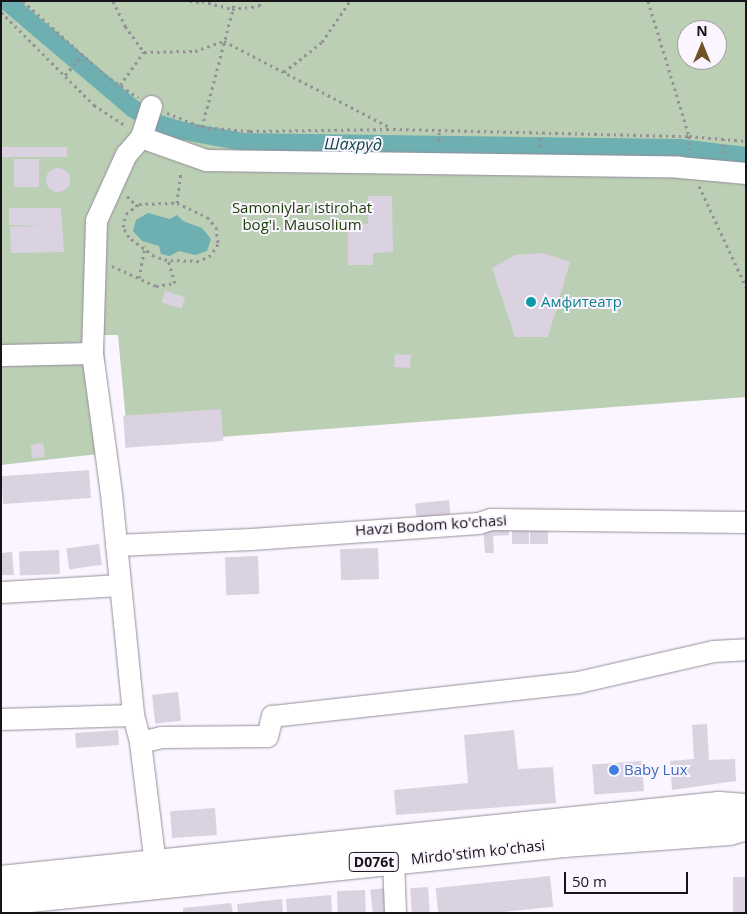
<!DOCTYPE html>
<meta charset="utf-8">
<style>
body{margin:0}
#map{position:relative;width:747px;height:914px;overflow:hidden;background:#faf5fe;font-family:"Open Sans",sans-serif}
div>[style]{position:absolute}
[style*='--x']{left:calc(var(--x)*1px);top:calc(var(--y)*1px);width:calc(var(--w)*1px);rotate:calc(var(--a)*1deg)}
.green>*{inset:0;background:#bbcfb4}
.water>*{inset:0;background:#6eafb1}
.canal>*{height:18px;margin:-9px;padding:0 9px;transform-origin:9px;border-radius:9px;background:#6eafb1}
.building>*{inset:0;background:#dad2e1;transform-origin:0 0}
.round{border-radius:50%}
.path>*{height:3px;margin-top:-1.5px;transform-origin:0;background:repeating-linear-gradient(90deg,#949097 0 2.5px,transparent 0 6.5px)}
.roads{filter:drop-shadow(0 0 1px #968e9c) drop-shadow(0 0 1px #968e9c)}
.minor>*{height:21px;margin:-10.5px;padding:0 10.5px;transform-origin:10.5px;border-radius:10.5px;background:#fff}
.major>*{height:28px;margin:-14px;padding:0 14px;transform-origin:14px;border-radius:14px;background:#fff}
.dots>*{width:14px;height:14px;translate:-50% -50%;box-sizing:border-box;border:2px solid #faf5fe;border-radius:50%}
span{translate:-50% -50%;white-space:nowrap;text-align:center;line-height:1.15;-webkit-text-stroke:4px #faf5fe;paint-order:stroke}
.shield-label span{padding:1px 4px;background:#faf5fe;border:1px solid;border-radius:4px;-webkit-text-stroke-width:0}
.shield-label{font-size:14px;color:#161419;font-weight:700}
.park-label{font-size:15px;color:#173e02}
.culture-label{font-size:15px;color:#0d838f}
.left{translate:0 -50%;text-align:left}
.street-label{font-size:15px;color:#161419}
.shop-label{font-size:15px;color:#366cbe}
.water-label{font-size:16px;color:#0a4749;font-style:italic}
.frame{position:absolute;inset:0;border:2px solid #161419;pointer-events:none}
.north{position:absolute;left:677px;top:20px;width:50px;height:50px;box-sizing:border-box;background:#faf5fe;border:1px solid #9f9ba2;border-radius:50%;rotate:0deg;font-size:14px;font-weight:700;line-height:20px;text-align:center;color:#161419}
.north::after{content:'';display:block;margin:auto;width:18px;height:22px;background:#6f5226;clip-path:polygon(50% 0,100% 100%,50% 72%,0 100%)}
.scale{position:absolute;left:564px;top:872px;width:124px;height:22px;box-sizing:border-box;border:2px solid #161419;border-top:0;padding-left:6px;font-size:15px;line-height:18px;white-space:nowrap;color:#161419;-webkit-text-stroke:4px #faf5fe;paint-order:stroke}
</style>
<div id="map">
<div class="green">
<i style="clip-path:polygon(evenodd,1px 1px,746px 1px,746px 397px,128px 444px,118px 335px,104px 335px,107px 453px,1px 465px,1px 1px,687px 30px,717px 30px,717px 60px,687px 60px,687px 30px)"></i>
</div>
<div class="water">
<i style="clip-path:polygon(148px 213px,170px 219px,177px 215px,183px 221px,202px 228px,211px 239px,207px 251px,195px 255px,179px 251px,170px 256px,161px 254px,159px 246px,142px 241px,133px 231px,136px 220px)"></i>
</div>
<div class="canal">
<i style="--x:6;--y:1;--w:165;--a:40.3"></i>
<i style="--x:132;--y:108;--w:29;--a:31"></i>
<i style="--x:157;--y:123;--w:23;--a:18"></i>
<i style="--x:179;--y:130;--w:66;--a:10.5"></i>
<i style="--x:244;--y:142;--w:436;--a:0.8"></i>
<i style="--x:680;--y:148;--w:66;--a:6.9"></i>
</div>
<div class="building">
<i style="left:1px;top:147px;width:66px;height:10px"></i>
<i style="left:14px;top:159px;width:25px;height:28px"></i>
<i class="round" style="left:46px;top:168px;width:24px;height:24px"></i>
<i style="clip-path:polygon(368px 196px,392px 196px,393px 252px,373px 253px,373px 265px,348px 265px,348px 224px,368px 224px)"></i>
<i style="clip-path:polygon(9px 208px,61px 208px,64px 252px,11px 253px,10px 227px,43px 226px,9px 225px)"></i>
<i style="clip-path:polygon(543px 253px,570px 262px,548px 337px,515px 337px,492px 268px,515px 255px)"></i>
<i style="left:165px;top:291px;width:21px;height:12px;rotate:17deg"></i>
<i style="left:395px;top:354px;width:16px;height:13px;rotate:4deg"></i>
<i style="left:221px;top:409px;width:32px;height:98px;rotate:86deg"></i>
<i style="clip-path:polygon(43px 443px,45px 457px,32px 458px,31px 445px)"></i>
<i style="left:89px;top:470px;width:28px;height:88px;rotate:86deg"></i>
<i style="left:449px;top:500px;width:20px;height:34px;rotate:84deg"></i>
<i style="left:529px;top:523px;width:21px;height:17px;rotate:90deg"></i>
<i style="left:530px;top:523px;width:18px;height:21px"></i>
<i style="clip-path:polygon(508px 524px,509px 535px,493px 536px,494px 553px,485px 553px,483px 525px)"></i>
<i style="left:99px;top:544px;width:21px;height:33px;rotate:82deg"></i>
<i style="left:378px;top:548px;width:31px;height:38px;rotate:88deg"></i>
<i style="left:59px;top:550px;width:24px;height:40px;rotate:88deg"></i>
<i style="clip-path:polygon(12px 552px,14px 575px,1px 575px,1px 553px)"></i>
<i style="left:258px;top:556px;width:38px;height:33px;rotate:88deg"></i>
<i style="left:178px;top:692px;width:29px;height:26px;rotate:84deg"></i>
<i style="clip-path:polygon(707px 724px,709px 760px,735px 759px,736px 781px,672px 790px,670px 761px,694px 759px,692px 725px)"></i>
<i style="left:118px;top:730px;width:15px;height:43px;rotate:86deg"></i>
<i style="clip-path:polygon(514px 730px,518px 769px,553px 767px,556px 803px,396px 815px,394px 790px,468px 783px,464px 735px)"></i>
<i style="left:642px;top:761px;width:30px;height:50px;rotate:86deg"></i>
<i style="left:215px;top:808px;width:27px;height:45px;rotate:86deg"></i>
<i style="left:550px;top:876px;width:31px;height:115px;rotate:84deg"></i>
<i style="left:733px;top:877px;width:13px;height:36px"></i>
<i style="left:428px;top:887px;width:26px;height:18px;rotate:86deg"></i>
<i style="left:385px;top:888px;width:25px;height:15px;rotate:83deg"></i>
<i style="left:365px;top:890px;width:23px;height:28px;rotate:88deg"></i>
<i style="clip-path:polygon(331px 895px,332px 913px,287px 913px,286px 899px)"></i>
<i style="clip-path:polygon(282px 899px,283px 913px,238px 913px,237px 904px)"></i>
<i style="clip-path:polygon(231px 903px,233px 913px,183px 913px,183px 908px)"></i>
</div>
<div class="path">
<i style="--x:23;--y:1;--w:110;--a:42.1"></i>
<i style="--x:105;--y:75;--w:40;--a:34"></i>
<i style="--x:113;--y:1;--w:28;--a:64"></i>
<i style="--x:125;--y:26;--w:32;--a:54"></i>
<i style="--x:190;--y:1;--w:12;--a:5"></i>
<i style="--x:202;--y:1;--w:31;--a:15"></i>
<i style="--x:232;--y:9;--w:27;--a:-6"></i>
<i style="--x:259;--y:6;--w:5;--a:-68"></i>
<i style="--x:648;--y:1;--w:141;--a:73.1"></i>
<i style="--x:689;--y:136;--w:14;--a:90"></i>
<i style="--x:1;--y:12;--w:132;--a:45"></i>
<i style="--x:94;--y:105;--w:38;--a:33"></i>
<i style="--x:144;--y:52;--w:51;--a:-1.1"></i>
<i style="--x:195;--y:51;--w:31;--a:-19"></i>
<i style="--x:224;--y:41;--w:188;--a:27.5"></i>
<i style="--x:284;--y:72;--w:48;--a:-38.3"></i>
<i style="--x:322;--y:42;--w:50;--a:-55.7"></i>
<i style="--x:65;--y:75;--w:27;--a:-48"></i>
<i style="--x:120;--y:85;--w:41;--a:-54"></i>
<i style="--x:167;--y:113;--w:38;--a:22"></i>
<i style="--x:202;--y:127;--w:48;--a:4.8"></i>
<i style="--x:250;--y:131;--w:143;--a:-0.8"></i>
<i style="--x:393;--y:129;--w:296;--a:1.4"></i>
<i style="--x:689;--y:136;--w:57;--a:5"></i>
<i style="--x:202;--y:127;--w:130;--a:-75.3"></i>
<i style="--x:439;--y:132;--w:13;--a:90"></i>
<i style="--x:540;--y:147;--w:13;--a:-90"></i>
<i style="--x:723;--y:153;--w:14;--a:-86"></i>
<i style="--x:699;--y:186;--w:111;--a:65"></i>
<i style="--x:127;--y:196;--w:14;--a:45"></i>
<i style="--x:177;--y:203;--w:33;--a:25"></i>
<i style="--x:207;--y:217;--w:13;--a:48"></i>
<i style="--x:216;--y:227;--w:17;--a:83"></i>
<i style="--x:218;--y:244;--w:13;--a:122"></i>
<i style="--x:211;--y:255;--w:13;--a:153"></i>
<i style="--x:199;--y:261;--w:32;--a:-178"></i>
<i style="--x:167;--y:260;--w:14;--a:-163"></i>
<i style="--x:154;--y:256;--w:31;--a:-143"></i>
<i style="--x:129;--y:237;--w:12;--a:-121"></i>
<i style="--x:123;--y:227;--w:13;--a:-77"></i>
<i style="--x:126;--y:214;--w:16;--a:-38"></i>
<i style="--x:139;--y:204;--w:38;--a:-2"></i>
<i style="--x:177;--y:203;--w:32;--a:-83"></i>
<i style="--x:112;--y:266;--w:48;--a:24.4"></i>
<i style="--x:156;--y:286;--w:19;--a:-9"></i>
<i style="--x:175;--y:283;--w:24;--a:-107"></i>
<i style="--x:139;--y:278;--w:33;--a:-79"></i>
</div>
<div class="roads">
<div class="minor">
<i style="--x:151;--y:106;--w:33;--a:108"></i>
<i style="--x:141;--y:137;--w:23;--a:131"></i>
<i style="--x:126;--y:154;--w:72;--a:114.4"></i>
<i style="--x:96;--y:220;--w:133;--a:91.7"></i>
<i style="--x:92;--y:353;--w:141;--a:82.3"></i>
<i style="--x:111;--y:493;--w:223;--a:84.3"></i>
<i style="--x:133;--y:715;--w:28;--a:75"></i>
<i style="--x:140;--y:742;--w:124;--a:83"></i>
<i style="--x:141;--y:137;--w:69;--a:19.5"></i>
<i style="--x:206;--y:160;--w:473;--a:0.8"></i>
<i style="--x:679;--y:167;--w:67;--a:5.1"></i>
<i style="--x:1;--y:355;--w:91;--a:-1.3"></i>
<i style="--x:116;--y:545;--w:135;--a:-2.5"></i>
<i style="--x:251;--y:539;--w:228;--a:-4"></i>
<i style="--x:478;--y:523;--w:14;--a:-17"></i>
<i style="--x:491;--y:519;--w:255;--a:0.7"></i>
<i style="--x:1;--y:592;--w:117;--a:-3.4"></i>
<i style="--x:1;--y:719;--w:132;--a:-1.7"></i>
<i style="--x:140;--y:742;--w:22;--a:-13"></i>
<i style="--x:161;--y:737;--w:106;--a:-0.5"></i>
<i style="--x:267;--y:736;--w:21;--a:-76"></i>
<i style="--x:272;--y:716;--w:308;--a:-6.3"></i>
<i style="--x:578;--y:682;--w:139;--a:-12.9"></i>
<i style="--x:713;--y:651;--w:33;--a:-3"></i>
<i style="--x:393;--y:860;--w:53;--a:87.8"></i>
</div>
<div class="major">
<i style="--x:1;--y:880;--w:722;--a:-5.88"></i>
<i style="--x:719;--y:806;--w:27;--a:4"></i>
<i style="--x:1;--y:901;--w:566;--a:-5.88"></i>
<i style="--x:564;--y:843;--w:165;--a:-4.2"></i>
<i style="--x:729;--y:831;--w:18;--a:-16"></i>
</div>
</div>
<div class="dots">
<i style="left:531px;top:302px;background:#0f9aa8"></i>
<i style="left:614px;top:770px;background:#3f7fe0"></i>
</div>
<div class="shield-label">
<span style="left:374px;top:862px">D076t</span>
</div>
<div class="park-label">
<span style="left:302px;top:216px">Samoniylar istirohat<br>bog'i. Mausolium</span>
</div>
<div class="culture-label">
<span class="left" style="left:541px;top:302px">Амфитеатр</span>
</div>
<div class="street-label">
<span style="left:431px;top:525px;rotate:-4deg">Havzi Bodom ko'chasi</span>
<span style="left:478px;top:852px;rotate:-6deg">Mirdo'stim ko'chasi</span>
</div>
<div class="shop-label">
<span class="left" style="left:624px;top:770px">Baby Lux</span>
</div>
<div class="water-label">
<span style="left:353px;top:144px;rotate:1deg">Шахруд</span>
</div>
<div class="frame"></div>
<div class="north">N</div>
<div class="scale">50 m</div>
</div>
